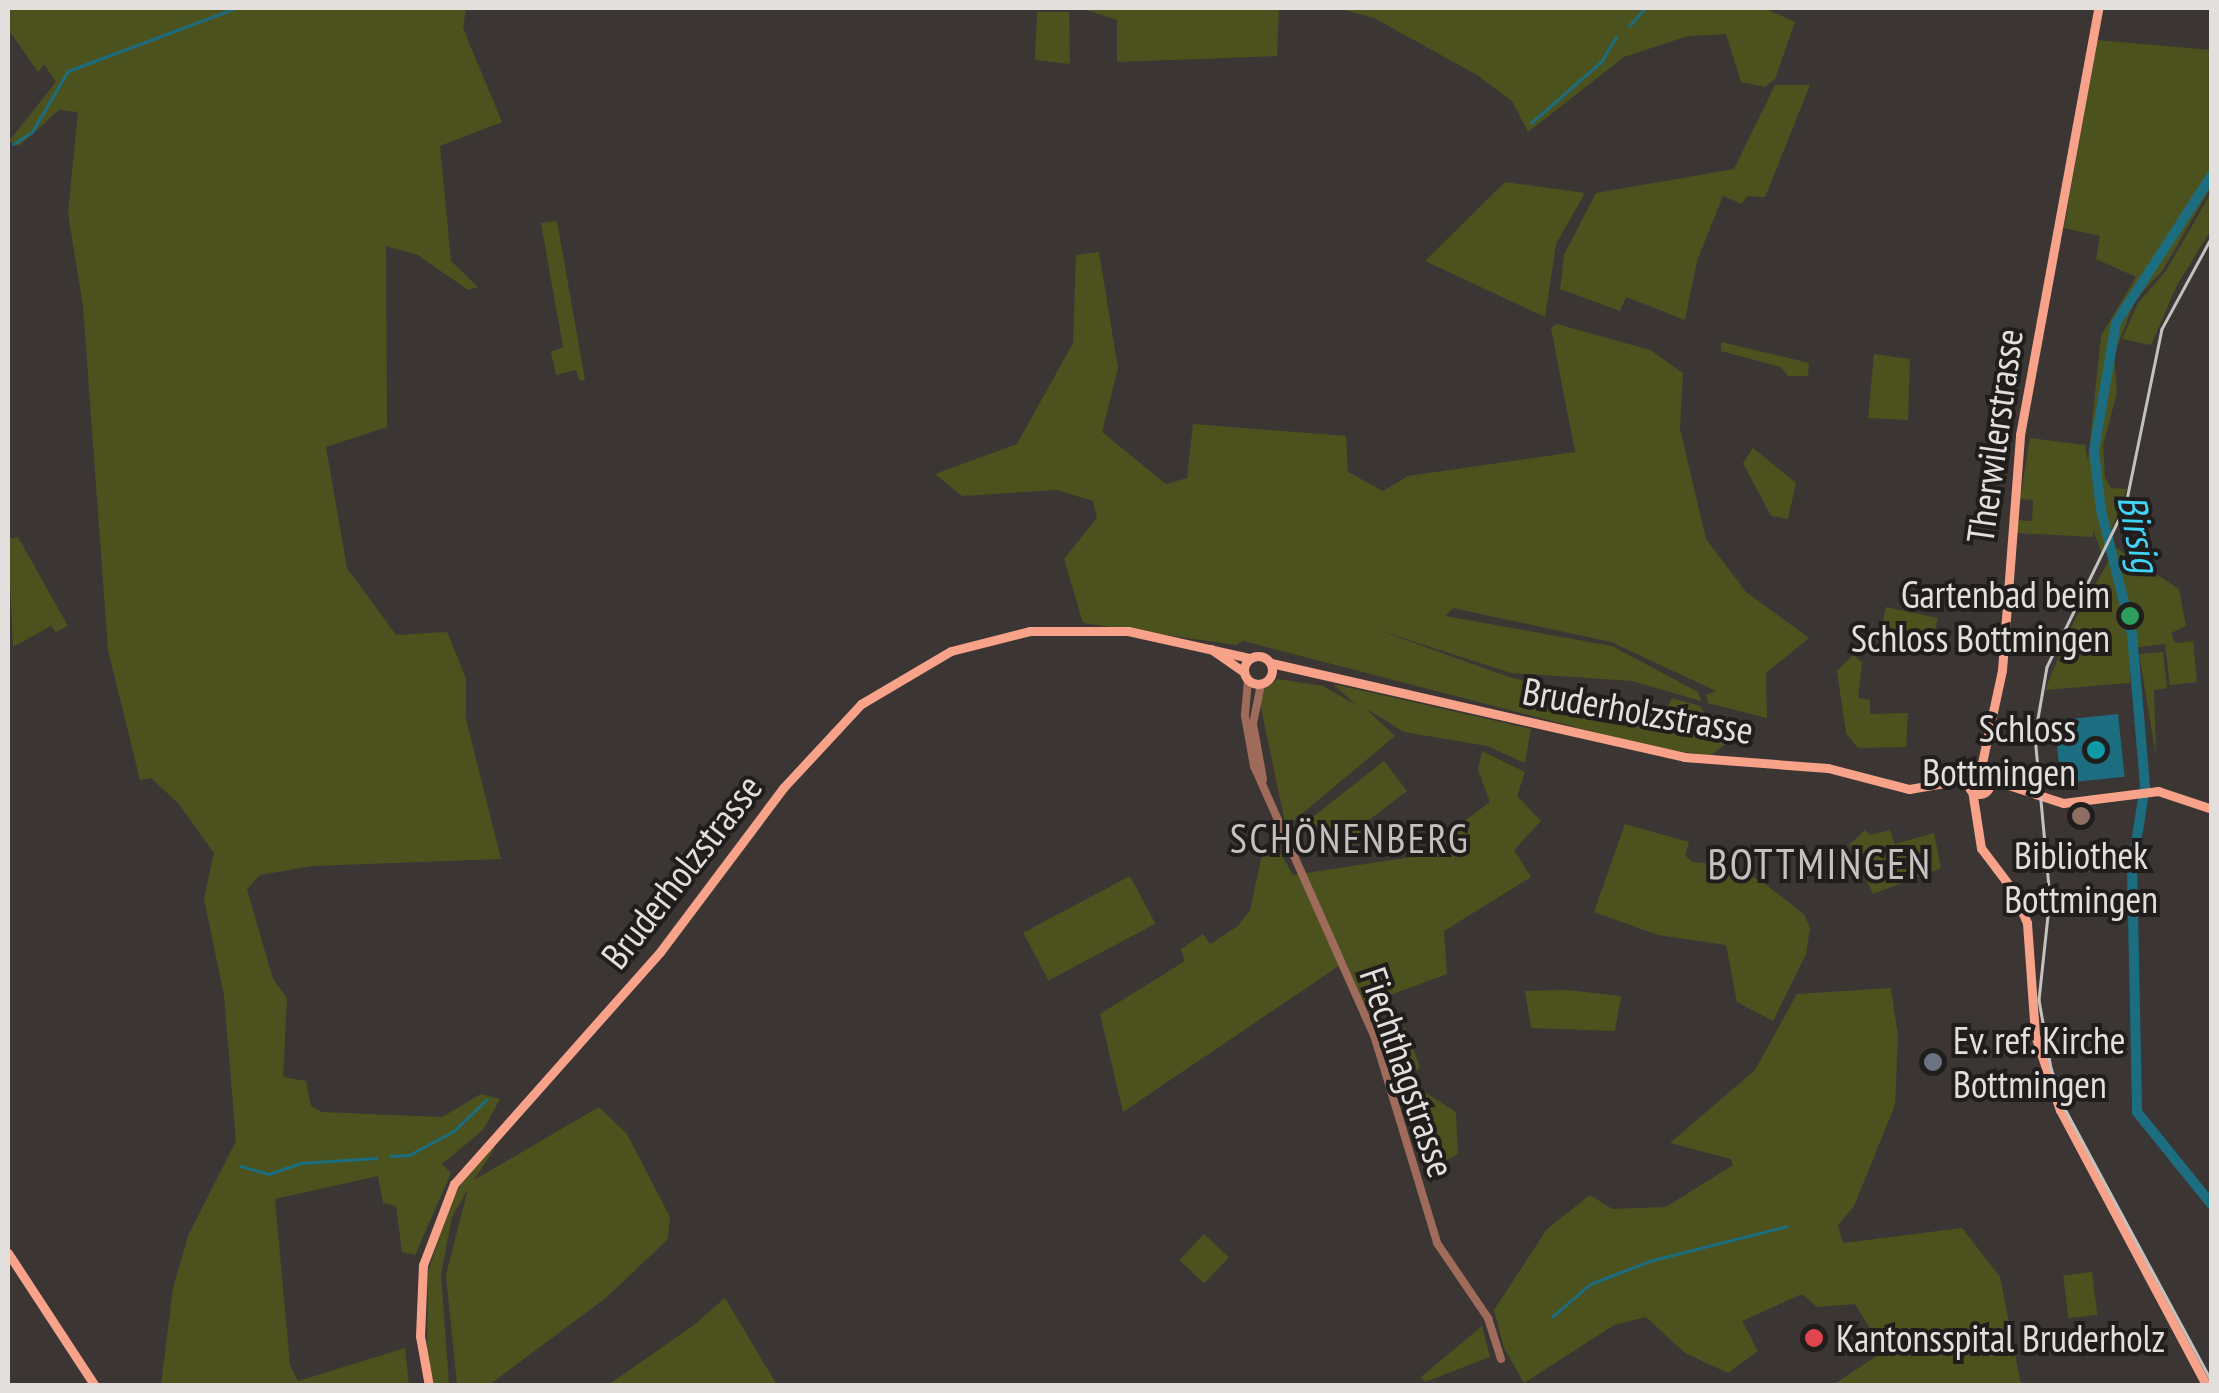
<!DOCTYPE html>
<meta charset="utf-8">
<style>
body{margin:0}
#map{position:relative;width:2219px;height:1393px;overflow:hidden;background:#3b3634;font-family:"PT Sans Narrow",sans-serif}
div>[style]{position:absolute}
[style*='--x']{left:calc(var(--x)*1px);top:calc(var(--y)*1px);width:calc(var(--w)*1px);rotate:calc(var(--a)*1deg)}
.green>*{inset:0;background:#4c521e;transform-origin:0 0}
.water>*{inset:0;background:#1c6d7f;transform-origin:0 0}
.stream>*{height:2.5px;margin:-1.25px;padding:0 1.25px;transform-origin:1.25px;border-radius:1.25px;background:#1c6d7f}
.river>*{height:10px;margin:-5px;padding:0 5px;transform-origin:5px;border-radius:5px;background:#1c6d7f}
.minor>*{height:8px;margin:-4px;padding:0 4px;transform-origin:4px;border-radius:4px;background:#9f6b5b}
.major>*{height:9px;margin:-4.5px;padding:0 4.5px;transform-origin:4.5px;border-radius:4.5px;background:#f8a289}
.major>.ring{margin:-4.5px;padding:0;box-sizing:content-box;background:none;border:9px solid #f8a289;border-radius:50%}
.tram>*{height:2.5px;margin:-1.25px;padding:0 1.25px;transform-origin:1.25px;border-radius:1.25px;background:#c4c1bf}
.dots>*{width:28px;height:28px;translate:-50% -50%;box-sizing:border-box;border:5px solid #201e1d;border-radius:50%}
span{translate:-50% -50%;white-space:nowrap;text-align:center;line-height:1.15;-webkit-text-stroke:8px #201e1d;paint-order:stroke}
.street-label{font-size:38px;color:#e2dfdd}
.poi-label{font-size:38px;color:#e2dfdd}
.right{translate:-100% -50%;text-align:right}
.left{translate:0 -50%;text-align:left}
.water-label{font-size:40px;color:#40d4f6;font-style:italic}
.neighbourhood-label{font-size:40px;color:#c6c1be;letter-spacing:2.5px}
.quarter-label{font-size:42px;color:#c6c1be;letter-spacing:2.5px}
.frame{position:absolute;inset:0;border:10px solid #e2dfdd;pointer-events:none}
</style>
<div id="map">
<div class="green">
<i style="clip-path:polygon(8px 8px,466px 8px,463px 28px,502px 122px,440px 146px,451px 261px,478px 287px,468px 290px,418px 255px,386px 246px,387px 427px,326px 447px,347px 568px,396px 635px,447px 632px,466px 678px,466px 719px,501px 859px,313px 866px,260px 875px,247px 889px,273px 979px,287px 998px,283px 1077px,306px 1081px,311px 1106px,322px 1112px,442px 1117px,481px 1094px,500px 1099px,483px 1130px,442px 1164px,451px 1173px,415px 1255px,402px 1252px,396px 1206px,383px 1203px,378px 1176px,275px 1199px,290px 1365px,298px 1381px,405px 1348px,409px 1385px,161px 1385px,173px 1288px,188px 1236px,236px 1141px,224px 995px,204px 899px,214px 853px,178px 803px,151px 778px,140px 780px,108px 650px,83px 306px,68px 213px,78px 112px,59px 110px,19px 146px,9px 141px,56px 82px,44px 64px,38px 72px,8px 29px)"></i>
<i style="clip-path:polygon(1080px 8px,1279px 8px,1277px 56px,1117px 62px,1117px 20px)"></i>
<i style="clip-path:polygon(1337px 8px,1764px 8px,1795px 22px,1775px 79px,1765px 87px,1741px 82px,1726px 34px,1688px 36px,1624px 57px,1528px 132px,1512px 101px,1477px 75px,1374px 18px)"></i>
<i style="clip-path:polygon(1037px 12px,1069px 12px,1070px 64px,1035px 60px)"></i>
<i style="clip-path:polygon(2097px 40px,2211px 50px,2211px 187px,2163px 270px,2135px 300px,2114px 355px,2117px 393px,2103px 445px,2105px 478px,2111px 488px,2127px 489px,2102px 554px,2093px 529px,2093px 537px,2015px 533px,2015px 520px,2032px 521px,2033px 500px,2020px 499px,2030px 438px,2085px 445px,2088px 461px,2101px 336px,2136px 277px,2096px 259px,2100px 236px,2064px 228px)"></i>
<i style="clip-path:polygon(1775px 85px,1810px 85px,1765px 197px,1747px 196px,1742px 204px,1723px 196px,1697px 261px,1685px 320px,1626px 297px,1620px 311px,1560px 289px,1564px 255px,1596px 193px,1734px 169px)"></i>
<i style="clip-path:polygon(1505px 182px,1585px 193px,1556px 244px,1545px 317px,1425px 261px)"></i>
<i style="clip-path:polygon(2211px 193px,2211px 230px,2177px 285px,2151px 345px,2122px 339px,2138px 303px,2166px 271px)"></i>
<i style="clip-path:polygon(557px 221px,585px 380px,580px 381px,576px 370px,556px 375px,551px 352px,563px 347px,541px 223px)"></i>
<i style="clip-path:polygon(1099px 252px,1118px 368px,1102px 432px,1166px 484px,1187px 478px,1193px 424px,1346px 436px,1348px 472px,1383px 491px,1408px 476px,1575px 452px,1551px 328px,1557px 324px,1650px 350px,1683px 373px,1680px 429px,1706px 539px,1746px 592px,1809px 638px,1766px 673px,1767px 718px,1708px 703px,1706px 695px,1716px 691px,1611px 642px,1453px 608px,1445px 616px,1612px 646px,1698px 692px,1701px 701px,1632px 681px,1511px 673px,1375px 629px,1509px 677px,1631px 710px,1667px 708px,1672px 698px,1700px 706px,1725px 744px,1710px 756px,1648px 746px,1243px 641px,1236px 645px,1083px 623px,1064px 559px,1097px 518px,1093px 501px,1057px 490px,962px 496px,935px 474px,1017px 444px,1073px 343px,1076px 255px)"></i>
<i style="clip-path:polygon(1721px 342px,1809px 363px,1808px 376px,1788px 376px,1781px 367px,1721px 351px)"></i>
<i style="clip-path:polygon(1874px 354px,1910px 359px,1908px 420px,1868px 418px)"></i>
<i style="clip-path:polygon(1753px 448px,1796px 483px,1788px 519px,1771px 516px,1743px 463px)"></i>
<i style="clip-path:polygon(18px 537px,68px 626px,56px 632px,51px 626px,13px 647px,8px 539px)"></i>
<i style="clip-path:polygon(2116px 548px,2179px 589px,2186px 626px,2171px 633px,2175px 643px,2193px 641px,2197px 682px,2170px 685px,2165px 644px,2131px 648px,2130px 683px,2045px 690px,2071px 627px)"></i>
<i style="left:1886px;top:607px;width:53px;height:35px;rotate:12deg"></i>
<i style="clip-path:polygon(2163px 652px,2167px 688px,2154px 690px,2156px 755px,2139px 654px)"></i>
<i style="clip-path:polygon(1853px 655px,1862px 662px,1858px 698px,1870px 700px,1870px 714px,1908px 713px,1906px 747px,1858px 748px,1846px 733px,1837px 671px)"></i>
<i style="clip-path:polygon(1278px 679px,1323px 686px,1356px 705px,1333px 684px,1531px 729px,1525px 763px,1487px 746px,1404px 732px,1365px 708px,1395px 736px,1286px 827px,1258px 694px)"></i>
<i style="clip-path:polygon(1482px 751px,1525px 772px,1517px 796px,1541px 821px,1514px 850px,1531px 877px,1444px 931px,1447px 974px,1363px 1005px,1346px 961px,1123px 1112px,1100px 1014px,1185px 961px,1181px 949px,1203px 934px,1210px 944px,1238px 926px,1250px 910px,1262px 855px,1277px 847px,1293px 875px,1418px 856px,1490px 802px,1478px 770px)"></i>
<i style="clip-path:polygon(1384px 761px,1407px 791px,1369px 820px,1372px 833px,1364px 843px,1324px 851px,1305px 823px)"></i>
<i style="clip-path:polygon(1625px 824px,1689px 842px,1685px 855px,1692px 862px,1727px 865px,1761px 881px,1804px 914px,1810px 928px,1806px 954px,1773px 1021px,1737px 1002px,1726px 945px,1658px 935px,1594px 912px)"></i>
<i style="clip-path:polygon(1865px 830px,1870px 835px,1890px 830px,1895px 844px,1934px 833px,1941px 868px,1873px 894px,1849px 845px)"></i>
<i style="left:1130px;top:876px;width:54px;height:121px;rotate:62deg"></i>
<i style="clip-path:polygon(1891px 988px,1898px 1037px,1895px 1105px,1854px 1206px,1838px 1225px,1843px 1243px,1962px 1228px,2000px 1277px,2021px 1385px,1833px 1385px,1884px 1351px,1855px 1304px,1817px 1307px,1802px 1294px,1742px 1321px,1758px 1351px,1728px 1373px,1685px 1353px,1646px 1317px,1614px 1325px,1524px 1383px,1504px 1348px,1494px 1310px,1547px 1229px,1590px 1195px,1612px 1209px,1666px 1207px,1733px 1165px,1731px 1159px,1670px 1143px,1755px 1070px,1797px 994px)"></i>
<i style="clip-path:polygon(1566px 990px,1621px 996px,1615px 1031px,1531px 1028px,1525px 991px)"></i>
<i style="clip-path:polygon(1406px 1028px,1420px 1068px,1399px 1084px,1383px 1039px)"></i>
<i style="clip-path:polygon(1418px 1088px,1456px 1112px,1458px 1154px,1445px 1161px,1432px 1125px,1412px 1129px,1402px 1095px)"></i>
<i style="clip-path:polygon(599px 1107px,627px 1134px,670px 1217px,668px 1239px,607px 1297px,489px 1385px,457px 1385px,446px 1275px,468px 1189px,452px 1217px,441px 1274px,449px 1385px,434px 1386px,427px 1353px,428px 1272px,451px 1199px,490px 1143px,495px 1148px,474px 1180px)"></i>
<i style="left:1204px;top:1234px;width:34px;height:36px;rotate:43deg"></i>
<i style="left:2092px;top:1272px;width:43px;height:29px;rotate:83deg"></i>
<i style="clip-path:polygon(725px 1298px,777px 1385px,608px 1385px,694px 1325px)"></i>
<i style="clip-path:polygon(1482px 1326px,1490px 1357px,1425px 1382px,1421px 1377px)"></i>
</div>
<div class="water">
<i style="left:2118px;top:714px;width:63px;height:64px;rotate:84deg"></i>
</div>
<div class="stream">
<i style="--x:1629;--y:26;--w:24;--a:-48"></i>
<i style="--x:1531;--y:123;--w:93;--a:-41.1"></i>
<i style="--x:1601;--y:62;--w:29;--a:-59"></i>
<i style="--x:13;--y:144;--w:22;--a:-32"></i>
<i style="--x:32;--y:132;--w:71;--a:-59.5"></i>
<i style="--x:68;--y:71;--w:179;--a:-20.6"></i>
<i style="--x:390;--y:1156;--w:19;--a:-3"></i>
<i style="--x:409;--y:1155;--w:51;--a:-28.1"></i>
<i style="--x:454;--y:1131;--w:45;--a:-44.1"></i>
<i style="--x:241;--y:1166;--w:29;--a:16"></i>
<i style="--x:269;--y:1174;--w:34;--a:-19"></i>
<i style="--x:301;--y:1163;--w:75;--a:-3.8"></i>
<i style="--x:1552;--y:1317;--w:50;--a:-41"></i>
<i style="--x:1590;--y:1284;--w:67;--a:-20.9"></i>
<i style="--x:1653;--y:1260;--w:138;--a:-14.2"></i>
</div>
<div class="river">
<i style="--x:2212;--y:175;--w:176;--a:123"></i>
<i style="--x:2116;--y:323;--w:130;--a:99.8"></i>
<i style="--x:2094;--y:451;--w:59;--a:83.2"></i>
<i style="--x:2101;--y:510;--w:128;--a:76"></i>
<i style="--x:2132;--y:634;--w:154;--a:85.1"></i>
<i style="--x:2145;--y:787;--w:81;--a:99.2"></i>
<i style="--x:2132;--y:867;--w:245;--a:88.8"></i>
<i style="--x:2137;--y:1112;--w:119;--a:51.1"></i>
</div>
<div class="minor">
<i style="--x:1248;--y:680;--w:36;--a:95"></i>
<i style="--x:1245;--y:716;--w:51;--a:79.8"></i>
<i style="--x:1254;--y:766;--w:295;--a:66"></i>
<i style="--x:1374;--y:1035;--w:217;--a:73.1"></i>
<i style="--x:1437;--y:1243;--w:91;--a:55.8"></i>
<i style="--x:1488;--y:1318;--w:43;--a:72.4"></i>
<i style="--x:1261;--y:684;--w:41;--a:101.3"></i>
<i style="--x:1253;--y:724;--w:56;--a:79.7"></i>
</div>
<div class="major">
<i style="--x:1211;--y:649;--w:39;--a:35"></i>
<i class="ring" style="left:1244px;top:656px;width:19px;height:19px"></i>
<i style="--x:1271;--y:663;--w:424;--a:12.8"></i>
<i style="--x:1684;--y:757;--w:144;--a:4.4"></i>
<i style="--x:1828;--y:768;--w:84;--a:14.5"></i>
<i style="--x:1909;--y:789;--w:61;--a:-9.5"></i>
<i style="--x:1980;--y:772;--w:104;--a:-77.8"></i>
<i style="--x:2002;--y:670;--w:236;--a:-85.6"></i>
<i style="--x:2020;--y:435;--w:434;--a:-79.6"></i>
<i class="ring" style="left:1968px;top:772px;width:13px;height:13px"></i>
<i style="--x:1990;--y:779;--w:77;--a:18.2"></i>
<i style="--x:2063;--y:803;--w:96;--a:-7.2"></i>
<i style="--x:2158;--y:791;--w:57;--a:18.4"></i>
<i style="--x:1972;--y:790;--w:59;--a:81.2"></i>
<i style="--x:1981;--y:848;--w:51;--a:52.9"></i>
<i style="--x:2012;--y:889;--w:37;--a:66"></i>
<i style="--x:2027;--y:923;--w:112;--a:85.9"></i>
<i style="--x:2035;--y:1035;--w:79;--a:71.6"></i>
<i style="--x:2060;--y:1110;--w:313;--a:62"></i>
<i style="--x:8;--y:1253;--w:159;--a:56.8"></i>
<i style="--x:429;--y:1386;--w:51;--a:-100.2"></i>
<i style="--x:420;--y:1336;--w:71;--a:-87.6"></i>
<i style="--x:423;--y:1265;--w:87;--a:-69.1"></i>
<i style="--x:454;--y:1184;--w:310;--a:-48.4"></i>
<i style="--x:660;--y:952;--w:205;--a:-53.1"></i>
<i style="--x:783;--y:788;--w:115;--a:-47.1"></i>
<i style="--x:861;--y:704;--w:104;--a:-30.5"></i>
<i style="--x:951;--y:651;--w:81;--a:-14.2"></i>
<i style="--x:1030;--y:631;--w:98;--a:0"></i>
<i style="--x:1128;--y:631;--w:125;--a:12.5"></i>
</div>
<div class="tram">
<i style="--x:2212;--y:237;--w:105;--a:118.5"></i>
<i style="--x:2162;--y:329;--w:180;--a:101.6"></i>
<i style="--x:2126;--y:505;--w:180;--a:116"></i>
<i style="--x:2047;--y:667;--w:70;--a:99.9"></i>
<i style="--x:2035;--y:736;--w:162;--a:84.7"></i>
<i style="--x:2050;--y:897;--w:104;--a:96.1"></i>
<i style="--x:2039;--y:1000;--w:69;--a:80"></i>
<i style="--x:2051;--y:1068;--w:41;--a:71.6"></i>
<i style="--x:2064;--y:1107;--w:312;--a:61.7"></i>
</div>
<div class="dots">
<i style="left:2130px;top:616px;background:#2e9e5b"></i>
<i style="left:2096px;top:750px;background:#0f9aa8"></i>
<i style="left:2081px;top:816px;background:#8d6e63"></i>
<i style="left:1933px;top:1062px;background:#6b7280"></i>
<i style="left:1814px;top:1338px;background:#e0444e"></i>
</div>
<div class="street-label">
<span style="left:1994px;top:436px;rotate:-82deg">Therwilerstrasse</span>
<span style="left:1638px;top:710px;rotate:10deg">Bruderholzstrasse</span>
<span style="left:681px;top:871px;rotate:-52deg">Bruderholzstrasse</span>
<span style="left:1408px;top:1072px;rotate:71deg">Fiechthagstrasse</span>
</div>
<div class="poi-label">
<span class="right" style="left:2110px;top:616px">Gartenbad beim<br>Schloss Bottmingen</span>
<span class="right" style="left:2076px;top:750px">Schloss<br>Bottmingen</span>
<span style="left:2081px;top:877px">Bibliothek<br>Bottmingen</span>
<span class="left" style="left:1953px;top:1062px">Ev. ref. Kirche<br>Bottmingen</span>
<span class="left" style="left:1836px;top:1338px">Kantonsspital Bruderholz</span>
</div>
<div class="water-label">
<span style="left:2140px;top:533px;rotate:78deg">Birsig</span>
</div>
<div class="neighbourhood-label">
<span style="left:1350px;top:838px">SCHÖNENBERG</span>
</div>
<div class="quarter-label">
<span style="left:1820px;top:864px">BOTTMINGEN</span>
</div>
<div class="frame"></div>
</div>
